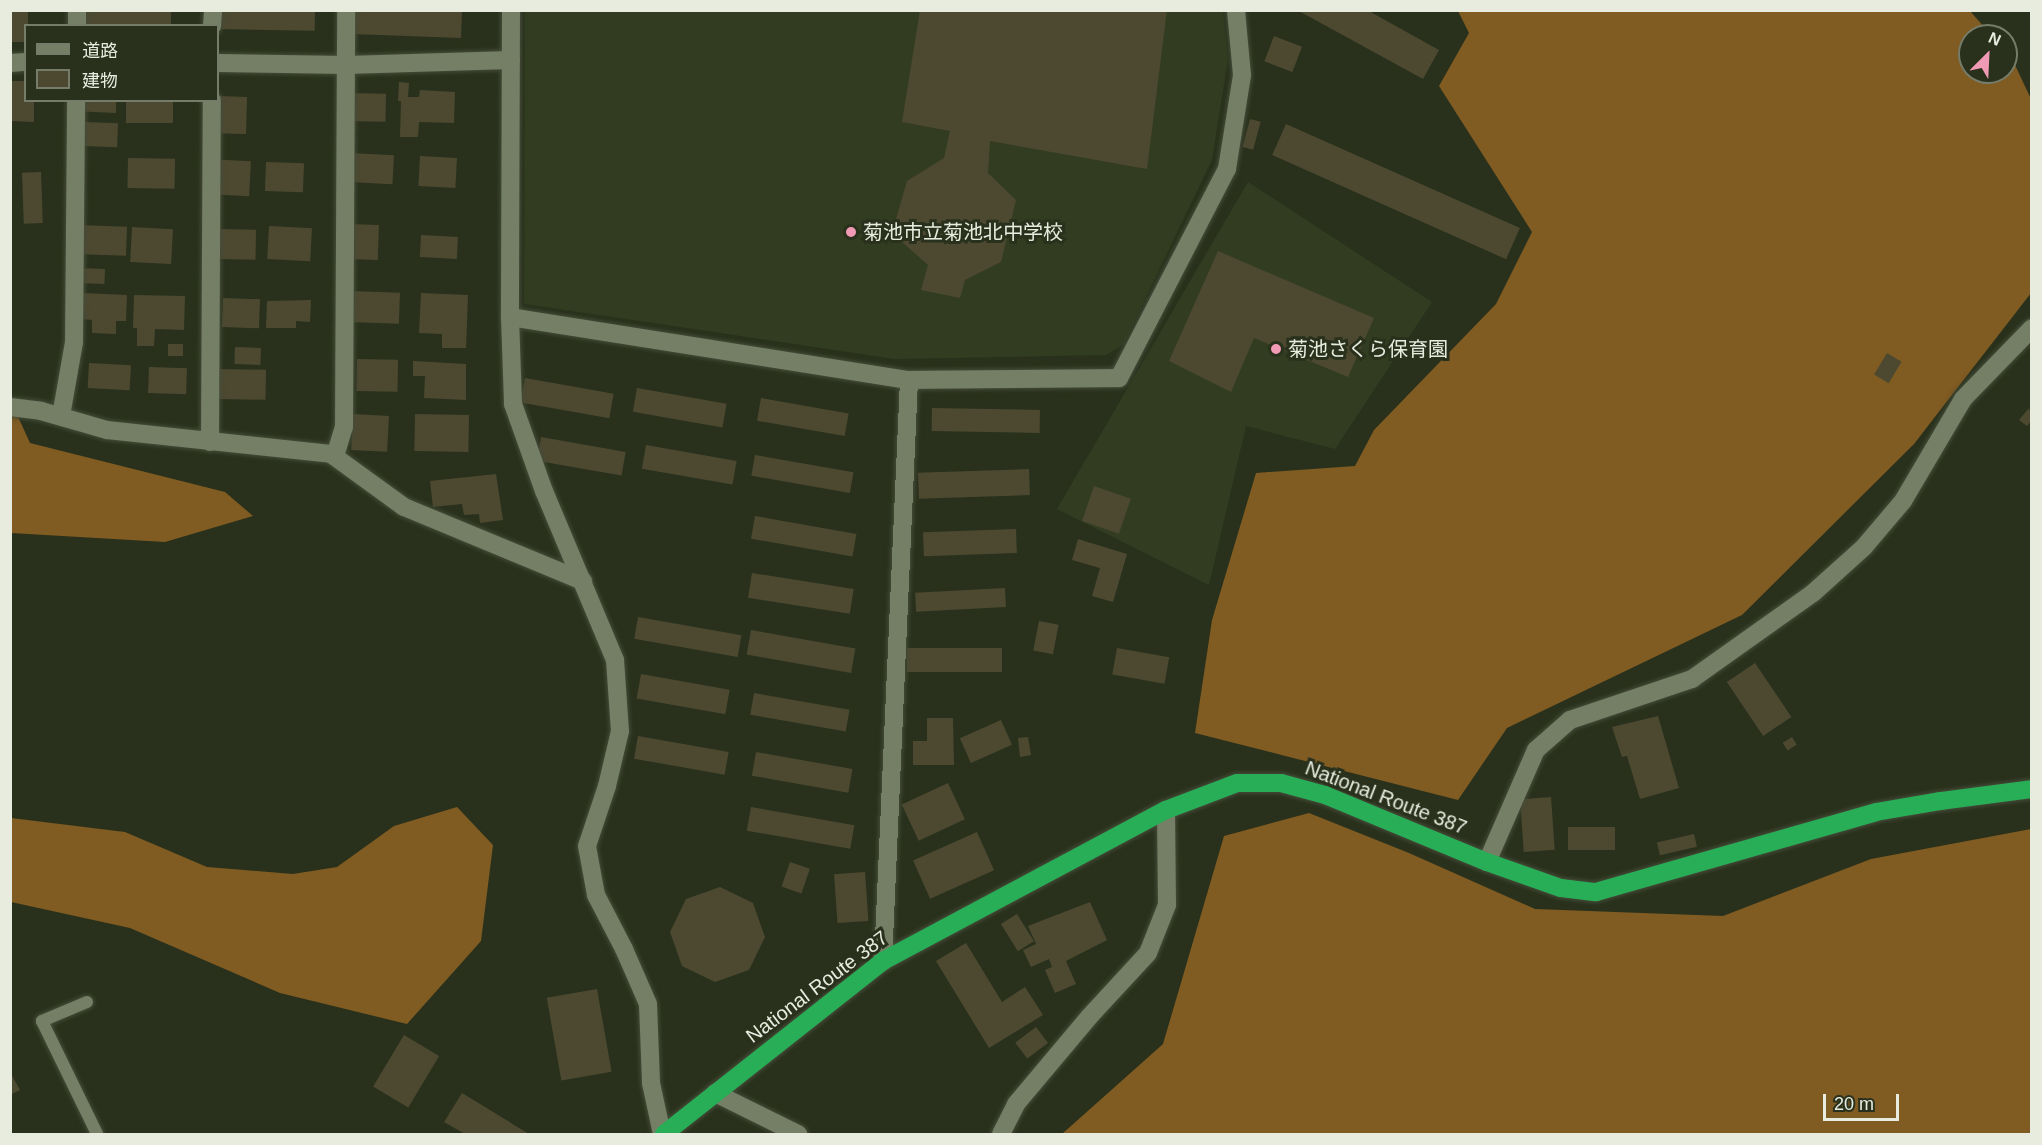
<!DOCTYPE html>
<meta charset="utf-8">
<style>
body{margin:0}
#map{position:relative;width:2042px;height:1145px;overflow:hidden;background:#29311c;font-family:Helvetica,"Noto Sans JP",sans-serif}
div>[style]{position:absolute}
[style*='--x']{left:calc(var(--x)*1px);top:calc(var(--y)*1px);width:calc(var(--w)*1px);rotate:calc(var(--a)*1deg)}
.built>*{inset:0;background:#323c20}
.forest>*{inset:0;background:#805b22}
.building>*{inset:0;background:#4d4931;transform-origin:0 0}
.roads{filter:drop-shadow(0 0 2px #454c39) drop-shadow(0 0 2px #454c39)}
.lane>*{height:12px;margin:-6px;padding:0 6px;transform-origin:6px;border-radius:6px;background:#757f66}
.street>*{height:18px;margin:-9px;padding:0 9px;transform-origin:9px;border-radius:9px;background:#757f66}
.highway>*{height:18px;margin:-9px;padding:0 9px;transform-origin:9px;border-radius:9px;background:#29ae58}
.dots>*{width:16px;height:16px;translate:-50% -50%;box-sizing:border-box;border:3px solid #29311c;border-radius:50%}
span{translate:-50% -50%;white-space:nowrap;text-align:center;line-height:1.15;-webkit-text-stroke:6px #29311c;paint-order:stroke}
.poi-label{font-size:20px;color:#e7ecdf}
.left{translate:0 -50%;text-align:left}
.street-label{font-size:20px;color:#e7ecdf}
.frame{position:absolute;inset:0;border:12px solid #e7ecdf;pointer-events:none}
.legend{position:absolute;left:24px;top:24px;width:195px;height:78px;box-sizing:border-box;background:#29311c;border:2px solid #757c6a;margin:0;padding:8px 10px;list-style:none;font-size:18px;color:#e7ecdf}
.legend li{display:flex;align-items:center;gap:12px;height:30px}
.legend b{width:30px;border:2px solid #757c6a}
.north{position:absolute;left:1958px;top:24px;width:60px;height:60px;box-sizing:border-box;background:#29311c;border:2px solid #757c6a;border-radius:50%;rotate:24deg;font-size:16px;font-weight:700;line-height:24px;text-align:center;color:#e7ecdf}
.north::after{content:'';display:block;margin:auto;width:21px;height:27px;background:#f09ab5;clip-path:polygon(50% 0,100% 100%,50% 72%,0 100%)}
.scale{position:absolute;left:1823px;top:1094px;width:76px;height:27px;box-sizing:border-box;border:3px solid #e7ecdf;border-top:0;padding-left:8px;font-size:18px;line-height:21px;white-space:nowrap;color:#e7ecdf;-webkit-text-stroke:4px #29311c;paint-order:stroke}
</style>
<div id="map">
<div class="built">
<i style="clip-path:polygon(525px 11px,1223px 11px,1228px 60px,1212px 160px,1123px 345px,1106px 355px,895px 359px,524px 304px)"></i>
<i style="clip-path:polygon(1248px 182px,1432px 302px,1335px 449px,1246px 426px,1209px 585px,1057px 509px)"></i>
</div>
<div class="forest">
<i style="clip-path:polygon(1458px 11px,1970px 11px,1992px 36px,1970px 36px,1970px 72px,2006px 72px,2006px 53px,2015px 65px,2031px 99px,2031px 293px,1914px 444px,1742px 615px,1507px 728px,1458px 800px,1195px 733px,1212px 620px,1256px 473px,1355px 466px,1374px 430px,1496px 304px,1532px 232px,1439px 86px,1469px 33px)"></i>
<i style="clip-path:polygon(10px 399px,30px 443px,225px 492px,253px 516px,165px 542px,11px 533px)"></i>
<i style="clip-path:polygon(457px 807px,493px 845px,481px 941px,407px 1024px,280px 993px,130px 928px,11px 902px,11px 818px,125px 832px,207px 867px,293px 874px,337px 867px,394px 826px)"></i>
<i style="clip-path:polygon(1309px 813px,1409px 853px,1535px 909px,1723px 916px,1871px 859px,2031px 829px,2031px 1134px,1062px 1134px,1163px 1044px,1224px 836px)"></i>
</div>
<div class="building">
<i style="left:10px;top:10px;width:18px;height:32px"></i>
<i style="left:77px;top:10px;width:94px;height:16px"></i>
<i style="left:218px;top:10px;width:97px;height:19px;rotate:1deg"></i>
<i style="clip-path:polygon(353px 10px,462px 10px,461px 38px,352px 34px)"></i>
<i style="clip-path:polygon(920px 10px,1167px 10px,1147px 169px,990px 141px,988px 173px,1016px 200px,1001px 262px,965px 280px,960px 298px,921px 290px,928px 265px,892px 233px,907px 181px,944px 158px,950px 131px,902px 122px)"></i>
<i style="clip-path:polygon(1297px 10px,1367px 10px,1439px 50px,1423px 79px)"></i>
<i style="left:1274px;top:36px;width:30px;height:27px;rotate:21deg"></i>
<i style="clip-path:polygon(10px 81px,26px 81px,26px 100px,34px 100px,34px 122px,10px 121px)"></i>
<i style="clip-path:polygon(399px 82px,409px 83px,408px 97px,419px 97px,420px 90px,455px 92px,454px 123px,419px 122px,418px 137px,400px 137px,401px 101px,398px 101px)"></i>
<i style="left:344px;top:93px;width:42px;height:28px;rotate:1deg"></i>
<i style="clip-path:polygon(218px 96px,247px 97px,246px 134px,203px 133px,204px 100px)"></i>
<i style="clip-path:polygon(72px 100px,116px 100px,116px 113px,72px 111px)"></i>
<i style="left:126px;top:100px;width:47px;height:23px"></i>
<i style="left:1250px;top:119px;width:11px;height:29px;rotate:15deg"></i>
<i style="left:85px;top:122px;width:33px;height:24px;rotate:2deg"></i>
<i style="left:1286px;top:124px;width:256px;height:34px;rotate:24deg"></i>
<i style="left:350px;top:153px;width:44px;height:29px;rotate:3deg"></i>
<i style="left:420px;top:156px;width:37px;height:30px;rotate:3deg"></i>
<i style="left:128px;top:158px;width:47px;height:30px;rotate:1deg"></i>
<i style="left:207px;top:159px;width:44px;height:35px;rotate:3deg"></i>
<i style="left:266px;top:162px;width:38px;height:29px;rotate:2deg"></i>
<i style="left:41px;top:172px;width:51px;height:19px;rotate:88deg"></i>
<i style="left:349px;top:224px;width:30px;height:35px;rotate:2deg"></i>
<i style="left:75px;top:225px;width:52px;height:29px;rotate:2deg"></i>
<i style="left:269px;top:226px;width:43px;height:33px;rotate:3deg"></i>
<i style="left:132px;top:227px;width:41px;height:35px;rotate:3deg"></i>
<i style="left:216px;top:229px;width:40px;height:30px;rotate:1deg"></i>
<i style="left:421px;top:235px;width:37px;height:22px;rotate:3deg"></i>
<i style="clip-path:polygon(1218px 251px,1374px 318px,1348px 377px,1254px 338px,1231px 392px,1169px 361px)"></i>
<i style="left:77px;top:268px;width:28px;height:15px;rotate:2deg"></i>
<i style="left:350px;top:291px;width:50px;height:31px;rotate:2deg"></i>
<i style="clip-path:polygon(83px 293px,127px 295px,126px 321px,116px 321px,116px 334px,92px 333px,92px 320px,82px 319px)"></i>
<i style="clip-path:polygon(421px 293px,468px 295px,466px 348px,442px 348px,442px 334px,419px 333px)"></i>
<i style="clip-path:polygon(134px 295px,185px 296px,184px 330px,155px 329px,154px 346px,137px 346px,137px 328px,133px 328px)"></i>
<i style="left:223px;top:298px;width:37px;height:29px;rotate:2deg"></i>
<i style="clip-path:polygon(311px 300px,310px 322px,296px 321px,296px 328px,266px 328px,267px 301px)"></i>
<i style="left:168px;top:344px;width:15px;height:12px"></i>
<i style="left:235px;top:347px;width:26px;height:17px;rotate:2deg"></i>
<i style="left:1887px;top:353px;width:17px;height:25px;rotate:31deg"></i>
<i style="left:357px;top:359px;width:41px;height:32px;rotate:1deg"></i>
<i style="clip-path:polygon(413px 361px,466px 364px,466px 400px,424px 398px,425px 376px,413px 376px)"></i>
<i style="left:89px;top:363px;width:42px;height:25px;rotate:3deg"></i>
<i style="left:149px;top:367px;width:38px;height:26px;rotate:2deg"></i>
<i style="left:220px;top:369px;width:46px;height:30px;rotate:1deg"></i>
<i style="left:525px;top:378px;width:90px;height:25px;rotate:10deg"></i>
<i style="left:637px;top:388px;width:91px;height:24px;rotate:10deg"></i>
<i style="left:761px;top:398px;width:89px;height:23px;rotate:10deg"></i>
<i style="left:932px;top:408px;width:108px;height:23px;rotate:1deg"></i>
<i style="clip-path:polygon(2029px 408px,2032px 420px,2027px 426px,2019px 420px)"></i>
<i style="left:353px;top:414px;width:36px;height:36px;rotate:3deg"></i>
<i style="left:415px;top:414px;width:54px;height:37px;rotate:1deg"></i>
<i style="left:541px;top:437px;width:86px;height:24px;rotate:10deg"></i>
<i style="left:646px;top:445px;width:92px;height:24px;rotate:10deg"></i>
<i style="left:755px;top:455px;width:100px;height:21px;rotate:10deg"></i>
<i style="left:1029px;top:469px;width:26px;height:111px;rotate:88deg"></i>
<i style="clip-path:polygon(496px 474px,503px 520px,480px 523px,479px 514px,464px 515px,462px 504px,433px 507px,430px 481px)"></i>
<i style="left:1094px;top:486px;width:39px;height:37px;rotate:19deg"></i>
<i style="left:755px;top:516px;width:103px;height:23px;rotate:10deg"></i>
<i style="left:1016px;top:529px;width:24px;height:93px;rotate:88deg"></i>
<i style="clip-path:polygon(1078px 539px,1127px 554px,1113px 602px,1092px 596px,1100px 568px,1072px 560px)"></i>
<i style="left:752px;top:573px;width:103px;height:25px;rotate:9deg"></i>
<i style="left:1005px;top:588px;width:19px;height:90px;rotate:87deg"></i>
<i style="left:638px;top:617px;width:105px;height:22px;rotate:10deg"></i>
<i style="left:1039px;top:621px;width:20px;height:30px;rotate:11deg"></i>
<i style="left:751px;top:630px;width:106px;height:25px;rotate:10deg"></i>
<i style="left:907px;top:648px;width:95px;height:24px"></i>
<i style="left:1117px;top:648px;width:53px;height:27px;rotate:10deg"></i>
<i style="left:1755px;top:663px;width:65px;height:34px;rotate:56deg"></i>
<i style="left:641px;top:674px;width:90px;height:25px;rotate:10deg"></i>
<i style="left:754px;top:693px;width:97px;height:22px;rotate:10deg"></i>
<i style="clip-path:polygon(1658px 716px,1679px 788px,1640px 799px,1627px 756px,1622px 757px,1612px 727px)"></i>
<i style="clip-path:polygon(927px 718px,953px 718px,954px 765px,913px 765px,913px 741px,927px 741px)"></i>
<i style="left:1001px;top:720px;width:27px;height:45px;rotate:66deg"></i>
<i style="left:638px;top:736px;width:92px;height:23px;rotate:10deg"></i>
<i style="clip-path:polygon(1028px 737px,1031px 755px,1020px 757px,1018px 738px)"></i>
<i style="left:1792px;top:737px;width:9px;height:11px;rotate:58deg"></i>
<i style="left:756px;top:752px;width:98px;height:24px;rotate:10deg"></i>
<i style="left:948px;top:783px;width:40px;height:51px;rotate:65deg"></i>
<i style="left:1551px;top:797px;width:53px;height:31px;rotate:86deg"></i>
<i style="left:751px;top:807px;width:105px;height:24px;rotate:10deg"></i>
<i style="left:1615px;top:827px;width:23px;height:47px;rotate:90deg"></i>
<i style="left:977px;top:832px;width:42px;height:70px;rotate:66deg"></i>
<i style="left:1694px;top:834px;width:13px;height:38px;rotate:77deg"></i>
<i style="left:790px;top:862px;width:21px;height:26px;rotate:19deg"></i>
<i style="left:865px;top:872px;width:49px;height:31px;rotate:86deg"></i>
<i style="clip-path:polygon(720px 887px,753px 903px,765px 937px,749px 970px,715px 982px,682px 966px,670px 932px,686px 899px)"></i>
<i style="clip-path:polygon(1090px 902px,1107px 940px,1066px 961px,1076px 984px,1055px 993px,1045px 970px,1052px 967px,1049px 959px,1031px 967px,1023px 950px,1036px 944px,1037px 946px,1028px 926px)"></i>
<i style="left:1017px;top:914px;width:32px;height:19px;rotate:58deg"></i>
<i style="clip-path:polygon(966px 943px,1002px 1002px,1025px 987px,1043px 1015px,989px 1048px,936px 961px)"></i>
<i style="left:597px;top:989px;width:84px;height:51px;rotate:80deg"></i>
<i style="left:1036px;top:1027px;width:20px;height:26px;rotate:53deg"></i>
<i style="left:404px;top:1035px;width:41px;height:60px;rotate:31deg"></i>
<i style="clip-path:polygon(10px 1072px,20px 1090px,10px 1095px)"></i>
<i style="clip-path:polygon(462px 1093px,529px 1134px,465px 1134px,444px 1122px)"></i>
</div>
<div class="roads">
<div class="lane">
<i style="--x:87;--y:1002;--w:49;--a:157.1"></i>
<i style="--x:42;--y:1021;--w:126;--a:64"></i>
</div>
<div class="street">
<i style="--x:511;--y:10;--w:307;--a:90.2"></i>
<i style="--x:510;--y:317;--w:87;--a:88"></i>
<i style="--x:513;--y:404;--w:92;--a:70.4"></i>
<i style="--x:544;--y:491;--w:183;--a:67.2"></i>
<i style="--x:615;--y:660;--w:71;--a:86"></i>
<i style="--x:620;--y:731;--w:57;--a:103.3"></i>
<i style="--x:607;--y:786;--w:63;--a:108.4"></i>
<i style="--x:587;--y:846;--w:50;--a:79.6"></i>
<i style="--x:596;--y:895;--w:61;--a:62.6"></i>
<i style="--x:624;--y:949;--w:60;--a:66.4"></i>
<i style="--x:648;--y:1004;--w:79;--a:87.8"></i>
<i style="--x:651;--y:1083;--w:52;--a:77.8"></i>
<i style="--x:77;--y:26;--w:16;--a:-90"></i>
<i style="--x:212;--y:26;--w:16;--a:-86"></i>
<i style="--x:10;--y:63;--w:16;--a:-4"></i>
<i style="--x:218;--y:63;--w:128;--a:0.9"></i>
<i style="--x:346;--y:65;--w:165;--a:-1.7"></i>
<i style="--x:510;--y:317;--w:404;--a:9"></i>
<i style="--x:909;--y:380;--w:582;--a:92.56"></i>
<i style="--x:909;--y:380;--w:210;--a:-0.5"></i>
<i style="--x:1119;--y:378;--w:235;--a:-62.7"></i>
<i style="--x:1227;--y:169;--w:95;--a:-80.9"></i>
<i style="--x:1242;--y:75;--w:65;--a:-95.3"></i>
<i style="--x:10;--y:407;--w:31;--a:7"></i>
<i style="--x:41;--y:411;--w:69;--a:16.1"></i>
<i style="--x:107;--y:430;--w:225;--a:6.1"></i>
<i style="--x:331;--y:454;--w:90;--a:36"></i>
<i style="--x:404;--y:507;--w:194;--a:22.5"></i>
<i style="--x:61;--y:416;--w:75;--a:-80"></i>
<i style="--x:74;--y:342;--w:242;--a:-89.5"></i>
<i style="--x:210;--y:442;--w:342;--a:-89.7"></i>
<i style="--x:335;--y:456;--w:30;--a:-73"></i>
<i style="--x:344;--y:427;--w:417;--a:-89.7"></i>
<i style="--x:1487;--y:862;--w:122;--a:-66.4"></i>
<i style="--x:1536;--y:750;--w:45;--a:-41.4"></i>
<i style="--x:1570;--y:720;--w:129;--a:-18.6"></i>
<i style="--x:1692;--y:679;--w:148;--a:-35.4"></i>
<i style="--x:1813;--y:593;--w:69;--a:-42"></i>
<i style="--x:1864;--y:547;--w:60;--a:-49.7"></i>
<i style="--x:1903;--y:501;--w:118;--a:-59.5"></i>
<i style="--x:1963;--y:399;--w:99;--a:-45.8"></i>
<i style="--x:715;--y:1093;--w:93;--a:26.3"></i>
<i style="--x:1001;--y:1134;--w:34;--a:-63"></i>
<i style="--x:1016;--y:1104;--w:114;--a:-50"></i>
<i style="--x:1089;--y:1017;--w:87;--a:-47.3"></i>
<i style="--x:1148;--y:953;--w:52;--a:-68.4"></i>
<i style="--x:1167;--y:905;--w:95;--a:-90.6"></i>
</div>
<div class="highway">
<i style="--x:664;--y:1134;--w:279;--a:-38.3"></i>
<i style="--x:883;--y:961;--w:321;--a:-28.1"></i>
<i style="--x:1166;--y:810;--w:76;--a:-20.8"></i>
<i style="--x:1237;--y:783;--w:44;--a:0"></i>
<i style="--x:1281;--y:783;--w:46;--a:15.3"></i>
<i style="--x:1325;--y:795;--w:175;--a:22.5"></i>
<i style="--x:1487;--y:862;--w:78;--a:19.4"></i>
<i style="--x:1561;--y:888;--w:35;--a:7"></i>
<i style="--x:1596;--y:892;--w:291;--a:-15.9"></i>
<i style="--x:1876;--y:812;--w:66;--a:-9.6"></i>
<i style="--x:1941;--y:801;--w:92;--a:-7.5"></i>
</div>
</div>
<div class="dots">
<i style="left:851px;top:232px;background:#f09ab5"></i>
<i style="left:1276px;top:349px;background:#f09ab5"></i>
</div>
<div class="poi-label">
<span class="left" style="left:863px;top:232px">菊池市立菊池北中学校</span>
<span class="left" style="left:1288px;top:349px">菊池さくら保育園</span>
</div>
<div class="street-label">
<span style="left:1386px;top:798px;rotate:21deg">National Route 387</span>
<span style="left:817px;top:987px;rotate:-37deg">National Route 387</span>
</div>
<div class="frame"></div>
<ul class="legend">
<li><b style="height:8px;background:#757f66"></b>道路</li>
<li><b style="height:16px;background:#4d4931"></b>建物</li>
</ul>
<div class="north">N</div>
<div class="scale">20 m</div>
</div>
